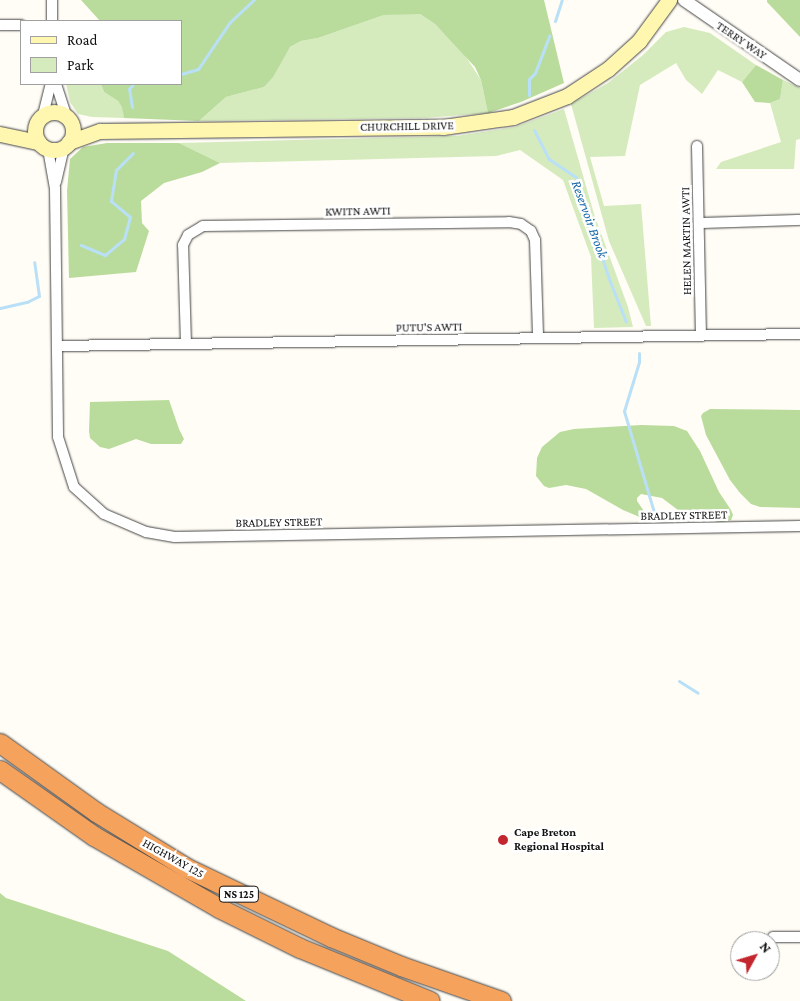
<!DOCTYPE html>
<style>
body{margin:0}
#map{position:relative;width:800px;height:1001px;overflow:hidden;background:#fffdf5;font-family:"Crimson Pro",serif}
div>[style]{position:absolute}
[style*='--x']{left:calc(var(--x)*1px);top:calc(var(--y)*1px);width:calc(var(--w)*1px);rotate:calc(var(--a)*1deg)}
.green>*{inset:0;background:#d5ebbd}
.forest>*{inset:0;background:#b9dc9c}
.stream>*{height:3px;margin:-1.5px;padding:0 1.5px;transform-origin:1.5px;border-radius:1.5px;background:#b9e0f7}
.roads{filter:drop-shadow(0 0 1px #444) drop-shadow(0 0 1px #444)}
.minor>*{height:10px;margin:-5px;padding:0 5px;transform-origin:5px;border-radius:5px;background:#fff}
.tertiary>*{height:12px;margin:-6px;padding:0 6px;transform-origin:6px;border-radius:6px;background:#fff}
.secondary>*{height:15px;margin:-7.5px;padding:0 7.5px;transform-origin:7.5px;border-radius:7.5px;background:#fff6b0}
.secondary>.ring{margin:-7.5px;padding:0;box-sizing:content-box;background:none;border:15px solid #fff6b0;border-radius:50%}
.motorway>*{height:19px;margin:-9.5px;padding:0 9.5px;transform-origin:9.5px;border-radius:9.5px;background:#f5a25d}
.dots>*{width:14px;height:14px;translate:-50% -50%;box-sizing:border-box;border:2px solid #fff;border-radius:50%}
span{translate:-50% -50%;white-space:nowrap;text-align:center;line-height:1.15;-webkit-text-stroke:5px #fff;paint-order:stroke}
.shield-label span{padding:1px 4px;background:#fff;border:1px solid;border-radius:4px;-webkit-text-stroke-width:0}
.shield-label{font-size:11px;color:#111;font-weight:700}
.street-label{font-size:12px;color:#111}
.poi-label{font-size:12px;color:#111;font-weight:700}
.left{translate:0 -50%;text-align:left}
.water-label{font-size:14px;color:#1768a6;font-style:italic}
.legend{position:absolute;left:20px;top:20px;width:162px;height:65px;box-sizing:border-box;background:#fff;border:1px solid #a0a0a0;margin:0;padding:6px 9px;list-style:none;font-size:15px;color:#111}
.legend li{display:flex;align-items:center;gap:10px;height:25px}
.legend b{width:25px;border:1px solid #a0a0a0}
.north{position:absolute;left:730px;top:931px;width:50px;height:50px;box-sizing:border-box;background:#fff;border:1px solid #a0a0a0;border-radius:50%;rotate:51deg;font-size:14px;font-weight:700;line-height:20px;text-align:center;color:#111}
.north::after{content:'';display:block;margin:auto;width:18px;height:22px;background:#c4262e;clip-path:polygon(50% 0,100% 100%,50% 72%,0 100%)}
</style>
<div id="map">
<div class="green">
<i style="clip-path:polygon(405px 13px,420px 14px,435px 24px,464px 54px,481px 80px,488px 113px,424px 118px,199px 121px,226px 97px,264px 87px,290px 47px,301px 41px,318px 38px,384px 15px)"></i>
<i style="clip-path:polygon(684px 27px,710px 33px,756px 65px,742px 82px,718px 70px,702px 94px,686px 80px,676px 63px,640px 85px,625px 156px,590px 157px,604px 206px,641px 204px,651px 326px,646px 326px,609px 241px,571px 104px,608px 83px,643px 55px,666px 32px)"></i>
<i style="clip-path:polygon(783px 80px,800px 88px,800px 139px,796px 140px,794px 169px,716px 169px,721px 162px,781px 142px,770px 103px,780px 99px)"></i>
<i style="clip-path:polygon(66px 84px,101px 84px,104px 92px,118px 101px,123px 107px,124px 118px,92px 117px,78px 114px,70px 102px)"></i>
<i style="clip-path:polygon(564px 109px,594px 214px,628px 307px,633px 327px,594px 328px,591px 257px,563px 180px,520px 150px,496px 156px,220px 163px,179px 143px,457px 136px,515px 127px)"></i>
</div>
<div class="forest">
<i style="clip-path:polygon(81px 0,544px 0,564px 83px,521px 102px,488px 113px,481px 80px,475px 67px,435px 24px,420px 14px,384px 15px,318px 38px,301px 41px,290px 47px,273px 77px,264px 87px,226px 97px,199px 121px,124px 118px,122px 107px,118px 101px,104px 92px,101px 84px,181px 84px,181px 21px,100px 21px)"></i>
<i style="clip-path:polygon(767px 0,800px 0,800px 37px,767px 2px)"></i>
<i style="clip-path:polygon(756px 65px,783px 80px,780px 99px,770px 103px,755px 102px,742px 82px)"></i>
<i style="clip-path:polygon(107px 143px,179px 143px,220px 163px,202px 172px,164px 183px,141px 201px,142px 223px,149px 231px,136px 272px,69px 278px,67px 191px,70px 159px,83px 147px)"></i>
<i style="clip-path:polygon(169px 400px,179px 429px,184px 439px,181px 444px,151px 444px,136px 439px,109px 449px,100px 447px,90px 438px,89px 431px,90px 402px)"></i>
<i style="clip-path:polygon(710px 409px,800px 410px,800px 508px,760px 507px,751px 504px,740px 493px,730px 480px,706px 435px,701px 416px,703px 413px)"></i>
<i style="clip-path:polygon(641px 425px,674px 426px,687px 431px,700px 451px,719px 492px,731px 510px,733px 515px,731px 520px,723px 522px,690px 519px,662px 498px,641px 494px,637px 498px,637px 501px,646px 514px,642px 518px,623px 510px,586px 489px,566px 485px,549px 488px,544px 486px,536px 476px,537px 458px,542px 447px,560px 432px,574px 429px)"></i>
<i style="clip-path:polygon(0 893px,6px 898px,168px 951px,246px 1001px,0 1001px)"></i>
</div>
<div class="stream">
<i style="--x:555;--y:21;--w:22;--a:-72"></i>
<i style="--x:181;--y:74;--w:18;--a:-16"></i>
<i style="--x:198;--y:69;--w:57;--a:-55.8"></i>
<i style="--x:230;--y:22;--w:33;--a:-43"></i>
<i style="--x:529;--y:95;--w:16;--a:-90"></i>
<i style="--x:529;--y:79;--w:8;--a:-45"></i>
<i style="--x:535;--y:73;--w:40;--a:-69"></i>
<i style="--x:132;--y:107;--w:18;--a:-99"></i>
<i style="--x:129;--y:89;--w:6;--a:-51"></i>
<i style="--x:534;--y:130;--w:33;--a:63"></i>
<i style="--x:549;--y:159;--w:32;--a:34"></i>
<i style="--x:576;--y:177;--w:107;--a:72.1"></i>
<i style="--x:609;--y:279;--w:46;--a:68.4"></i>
<i style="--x:81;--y:245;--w:26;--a:23"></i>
<i style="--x:105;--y:255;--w:25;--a:-40"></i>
<i style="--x:124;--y:239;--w:23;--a:-75"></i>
<i style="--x:130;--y:217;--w:25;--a:-140"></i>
<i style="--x:111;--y:201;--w:31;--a:-81"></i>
<i style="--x:116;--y:170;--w:24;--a:-45"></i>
<i style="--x:0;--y:308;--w:28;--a:-13"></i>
<i style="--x:27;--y:302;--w:13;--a:-27"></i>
<i style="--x:39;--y:296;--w:34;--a:-98"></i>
<i style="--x:639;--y:353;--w:9;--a:90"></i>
<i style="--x:639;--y:362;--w:51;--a:107"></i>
<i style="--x:624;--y:411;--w:105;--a:73.5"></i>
<i style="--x:679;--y:681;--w:22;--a:32"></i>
</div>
<div class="roads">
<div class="minor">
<i style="--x:52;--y:0;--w:21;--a:90"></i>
<i style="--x:0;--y:25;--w:21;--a:0"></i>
<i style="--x:56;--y:84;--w:35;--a:72"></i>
<i style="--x:43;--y:115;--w:32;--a:-76"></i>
<i style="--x:697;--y:146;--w:190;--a:88.8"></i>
<i style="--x:48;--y:149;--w:40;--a:80"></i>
<i style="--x:55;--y:188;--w:249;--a:89.3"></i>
<i style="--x:58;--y:437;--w:52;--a:72.3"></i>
<i style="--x:74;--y:487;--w:40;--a:42"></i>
<i style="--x:104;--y:514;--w:46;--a:23.2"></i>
<i style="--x:146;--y:532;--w:29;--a:10"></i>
<i style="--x:175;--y:537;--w:625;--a:-1.01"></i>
<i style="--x:56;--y:182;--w:37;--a:-77"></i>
<i style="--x:699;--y:223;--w:101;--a:-1.7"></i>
<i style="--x:186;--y:344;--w:99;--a:-91.7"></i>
<i style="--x:183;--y:245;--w:11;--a:-63"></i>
<i style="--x:188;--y:235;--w:17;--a:-31"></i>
<i style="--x:203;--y:226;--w:306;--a:-0.7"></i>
<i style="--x:509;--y:222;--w:12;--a:9"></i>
<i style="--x:521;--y:224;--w:12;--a:35"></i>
<i style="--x:531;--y:231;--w:10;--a:66"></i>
<i style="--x:535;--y:240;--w:98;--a:88.2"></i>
<i style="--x:58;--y:346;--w:742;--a:-0.93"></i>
<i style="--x:773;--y:937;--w:27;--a:0"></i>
</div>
<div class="tertiary">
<i style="--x:684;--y:0;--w:141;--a:34.6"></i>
</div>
<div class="secondary">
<i class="ring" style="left:35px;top:112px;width:23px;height:23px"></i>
<i style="--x:0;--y:134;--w:39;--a:12"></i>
<i style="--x:69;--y:142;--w:33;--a:-20"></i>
<i style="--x:100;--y:131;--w:343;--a:-0.7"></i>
<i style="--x:443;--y:127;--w:71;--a:-8.1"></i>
<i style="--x:513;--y:117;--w:58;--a:-21.3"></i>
<i style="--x:567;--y:96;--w:49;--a:-33.4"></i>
<i style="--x:608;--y:69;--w:42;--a:-42.1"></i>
<i style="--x:639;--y:41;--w:51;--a:-53.8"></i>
</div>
<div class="motorway">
<i style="--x:0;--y:743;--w:118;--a:35.7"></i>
<i style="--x:96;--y:812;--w:107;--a:31.6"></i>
<i style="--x:187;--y:868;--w:160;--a:25.6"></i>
<i style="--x:331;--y:937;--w:76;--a:22.5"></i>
<i style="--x:401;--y:966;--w:106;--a:19.3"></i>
<i style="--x:0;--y:770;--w:115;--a:35.1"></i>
<i style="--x:94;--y:836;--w:144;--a:29.9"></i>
<i style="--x:219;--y:908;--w:90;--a:26.3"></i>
<i style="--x:300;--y:948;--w:140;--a:22.2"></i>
</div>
</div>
<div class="dots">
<i style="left:503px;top:840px;background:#c4262e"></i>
</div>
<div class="shield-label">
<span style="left:239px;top:894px">NS 125</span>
</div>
<div class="street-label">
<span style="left:741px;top:41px;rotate:34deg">TERRY WAY</span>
<span style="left:407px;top:127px;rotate:-1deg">CHURCHILL DRIVE</span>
<span style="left:358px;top:212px;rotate:-1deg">KWITN AWTI</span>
<span style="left:687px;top:241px;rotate:-91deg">HELEN MARTIN AWTI</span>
<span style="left:429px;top:328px;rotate:-1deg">PUTU'S AWTI</span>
<span style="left:684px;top:516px;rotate:-1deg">BRADLEY STREET</span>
<span style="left:279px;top:523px;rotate:-1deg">BRADLEY STREET</span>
<span style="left:173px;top:859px;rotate:29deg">HIGHWAY 125</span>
</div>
<div class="poi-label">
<span class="left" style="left:514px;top:840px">Cape Breton<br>Regional Hospital</span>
</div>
<div class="water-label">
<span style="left:590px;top:219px;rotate:70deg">Reservoir Brook</span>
</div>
<ul class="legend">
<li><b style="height:6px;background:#fff6b0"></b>Road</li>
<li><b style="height:14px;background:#d5ebbd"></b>Park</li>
</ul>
<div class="north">N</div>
</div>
